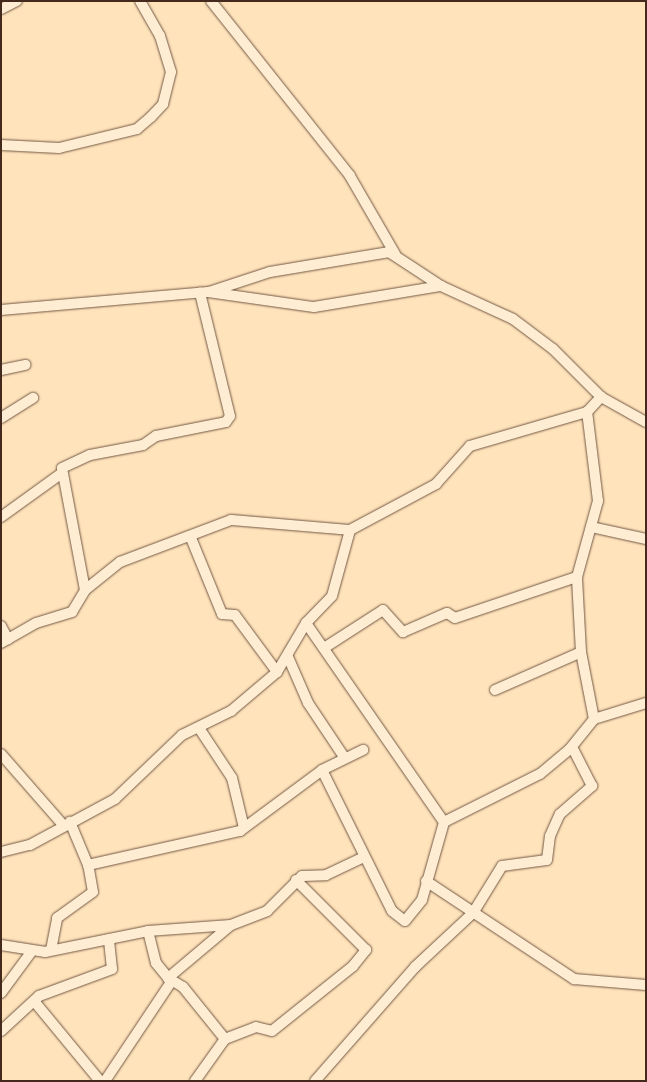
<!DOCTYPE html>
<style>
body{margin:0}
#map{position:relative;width:647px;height:1082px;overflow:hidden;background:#ffe3bb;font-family:"IM FELL Double Pica",serif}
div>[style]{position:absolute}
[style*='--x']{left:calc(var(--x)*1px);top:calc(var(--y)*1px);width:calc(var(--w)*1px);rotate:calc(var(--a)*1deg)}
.roads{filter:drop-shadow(0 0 1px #725844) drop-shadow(0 0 1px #725844)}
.minor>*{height:10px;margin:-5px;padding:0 5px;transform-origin:5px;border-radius:5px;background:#ffedd3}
span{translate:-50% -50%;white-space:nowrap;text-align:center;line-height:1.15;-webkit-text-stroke:4px #ffedd3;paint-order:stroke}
.frame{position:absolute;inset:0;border:2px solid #432a1c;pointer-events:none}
</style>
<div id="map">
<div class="roads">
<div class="minor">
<i style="--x:211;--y:1;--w:223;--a:51.5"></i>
<i style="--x:350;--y:176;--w:90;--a:60"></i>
<i style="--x:1;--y:9;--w:18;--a:-27"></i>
<i style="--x:1;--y:145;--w:58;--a:3"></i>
<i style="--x:59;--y:148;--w:80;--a:-13.7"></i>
<i style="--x:137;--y:129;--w:18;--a:-41"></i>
<i style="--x:151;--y:117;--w:18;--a:-47"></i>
<i style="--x:163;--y:104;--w:33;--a:-76"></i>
<i style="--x:171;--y:72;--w:38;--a:-107"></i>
<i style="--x:160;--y:36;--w:40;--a:-119.7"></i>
<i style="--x:209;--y:292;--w:64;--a:-18.2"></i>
<i style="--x:270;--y:272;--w:121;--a:-9.5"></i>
<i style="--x:389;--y:252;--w:62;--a:33.2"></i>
<i style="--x:1;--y:310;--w:208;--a:-5"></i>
<i style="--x:208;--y:292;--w:107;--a:8.1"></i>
<i style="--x:314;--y:307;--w:129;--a:-9.4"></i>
<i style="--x:441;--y:286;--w:79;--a:24.6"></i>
<i style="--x:513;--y:319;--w:50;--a:36.9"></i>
<i style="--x:553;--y:349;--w:68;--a:45"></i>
<i style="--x:601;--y:397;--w:51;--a:29.1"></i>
<i style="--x:1;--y:370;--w:25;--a:-12"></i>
<i style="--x:1;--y:418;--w:38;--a:-32"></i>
<i style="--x:1;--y:517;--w:75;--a:-35.8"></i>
<i style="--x:591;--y:527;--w:56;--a:12.3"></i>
<i style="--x:191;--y:538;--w:82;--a:67.8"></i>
<i style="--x:222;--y:614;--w:13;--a:4"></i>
<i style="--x:235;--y:615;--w:71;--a:53.6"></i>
<i style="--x:85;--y:590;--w:124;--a:-100.7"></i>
<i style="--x:62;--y:468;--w:31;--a:-25"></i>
<i style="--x:90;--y:455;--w:54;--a:-10.7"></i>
<i style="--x:143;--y:445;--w:16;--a:-35"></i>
<i style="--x:156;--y:436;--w:71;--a:-11.3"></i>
<i style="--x:226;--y:422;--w:7;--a:-56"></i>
<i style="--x:230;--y:416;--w:127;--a:-103.7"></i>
<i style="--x:306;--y:623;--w:242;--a:55.3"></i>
<i style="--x:1;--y:626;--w:15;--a:62"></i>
<i style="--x:1;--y:643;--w:40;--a:-29.7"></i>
<i style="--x:36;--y:623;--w:38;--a:-17"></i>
<i style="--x:72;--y:612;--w:26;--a:-59"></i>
<i style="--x:85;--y:590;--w:45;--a:-38.7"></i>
<i style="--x:120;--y:562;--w:119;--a:-20.7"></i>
<i style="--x:231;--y:520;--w:119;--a:4.8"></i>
<i style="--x:324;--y:648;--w:70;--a:-32.8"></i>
<i style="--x:383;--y:610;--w:30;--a:48"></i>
<i style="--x:403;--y:632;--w:48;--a:-23.4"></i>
<i style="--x:447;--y:613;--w:9;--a:32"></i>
<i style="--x:455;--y:618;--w:129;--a:-18.6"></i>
<i style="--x:288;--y:657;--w:50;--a:66.5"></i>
<i style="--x:308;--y:703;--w:65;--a:56.3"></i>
<i style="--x:495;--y:690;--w:94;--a:-23.8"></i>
<i style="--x:594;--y:719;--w:54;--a:-17.1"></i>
<i style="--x:199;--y:728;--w:60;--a:56.6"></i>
<i style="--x:232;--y:778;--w:51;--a:76.5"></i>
<i style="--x:1;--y:754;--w:96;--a:48.8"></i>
<i style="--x:322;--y:770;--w:157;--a:63.6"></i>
<i style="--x:392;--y:911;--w:16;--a:38"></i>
<i style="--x:405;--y:921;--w:27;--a:-51"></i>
<i style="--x:422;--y:900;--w:81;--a:-74.2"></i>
<i style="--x:444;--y:822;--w:107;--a:-26.6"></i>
<i style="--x:540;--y:774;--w:38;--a:-40"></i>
<i style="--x:569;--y:750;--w:40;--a:-51"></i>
<i style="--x:594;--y:719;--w:68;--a:-101"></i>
<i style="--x:581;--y:652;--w:75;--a:-93.1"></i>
<i style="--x:577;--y:577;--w:79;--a:-74.6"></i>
<i style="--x:598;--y:501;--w:90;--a:-97"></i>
<i style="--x:587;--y:412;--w:21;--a:-47"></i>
<i style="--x:1;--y:852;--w:30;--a:-14"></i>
<i style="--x:30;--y:845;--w:97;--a:-28.4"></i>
<i style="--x:115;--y:799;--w:93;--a:-43.7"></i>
<i style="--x:182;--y:735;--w:55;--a:-26.1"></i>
<i style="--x:231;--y:711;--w:60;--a:-40.3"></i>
<i style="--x:277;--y:672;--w:57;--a:-59.4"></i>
<i style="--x:306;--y:623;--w:37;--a:-46"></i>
<i style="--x:332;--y:596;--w:68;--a:-74.7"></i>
<i style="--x:350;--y:530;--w:98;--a:-28.1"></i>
<i style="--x:436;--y:484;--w:51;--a:-48.2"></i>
<i style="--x:470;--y:446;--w:122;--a:-16.2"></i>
<i style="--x:88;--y:865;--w:156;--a:-12.6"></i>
<i style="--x:240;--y:831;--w:102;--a:-36.6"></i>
<i style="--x:322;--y:770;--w:46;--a:-26"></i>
<i style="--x:426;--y:881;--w:178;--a:33.5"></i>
<i style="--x:574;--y:979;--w:72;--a:4.8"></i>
<i style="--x:148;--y:931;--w:33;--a:76"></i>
<i style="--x:156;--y:963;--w:19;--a:51"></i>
<i style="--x:168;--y:978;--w:17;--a:31"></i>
<i style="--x:183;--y:987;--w:67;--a:51.1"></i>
<i style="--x:1;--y:945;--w:45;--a:9"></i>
<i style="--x:45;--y:952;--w:105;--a:-11.5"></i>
<i style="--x:148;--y:931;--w:83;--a:-4.1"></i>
<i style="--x:231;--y:925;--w:39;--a:-21"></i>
<i style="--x:267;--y:911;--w:49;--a:-45"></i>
<i style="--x:302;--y:876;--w:24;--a:-2"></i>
<i style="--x:326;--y:875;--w:42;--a:-25.3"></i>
<i style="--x:51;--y:950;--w:33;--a:-79"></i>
<i style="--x:57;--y:918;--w:44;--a:-35.8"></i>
<i style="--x:93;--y:892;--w:27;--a:-100"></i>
<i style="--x:88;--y:865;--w:47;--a:-112.7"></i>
<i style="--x:168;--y:978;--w:82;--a:-40.1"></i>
<i style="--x:1;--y:993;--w:52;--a:-53.6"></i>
<i style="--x:34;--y:1001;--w:104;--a:50.5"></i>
<i style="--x:1;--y:1031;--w:52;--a:-42.6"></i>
<i style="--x:39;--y:996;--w:78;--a:-20.3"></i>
<i style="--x:112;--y:969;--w:30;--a:-96"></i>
<i style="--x:105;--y:1081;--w:119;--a:-56.3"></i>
<i style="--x:195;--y:1081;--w:52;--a:-54.5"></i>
<i style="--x:225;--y:1039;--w:33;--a:-21"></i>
<i style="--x:256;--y:1027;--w:16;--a:14"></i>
<i style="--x:272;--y:1031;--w:104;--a:-38.7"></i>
<i style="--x:353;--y:966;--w:21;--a:-51"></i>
<i style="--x:366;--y:950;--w:99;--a:-135"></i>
<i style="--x:315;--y:1081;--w:152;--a:-48.7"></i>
<i style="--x:415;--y:967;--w:79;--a:-43"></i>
<i style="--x:473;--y:913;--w:55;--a:-58.3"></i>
<i style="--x:502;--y:866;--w:45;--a:-7.6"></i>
<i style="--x:547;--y:860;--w:24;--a:-83"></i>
<i style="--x:550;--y:836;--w:24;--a:-66"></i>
<i style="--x:560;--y:814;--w:43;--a:-41.2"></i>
<i style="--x:592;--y:786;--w:44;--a:-117.1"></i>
</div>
</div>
<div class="frame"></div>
</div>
